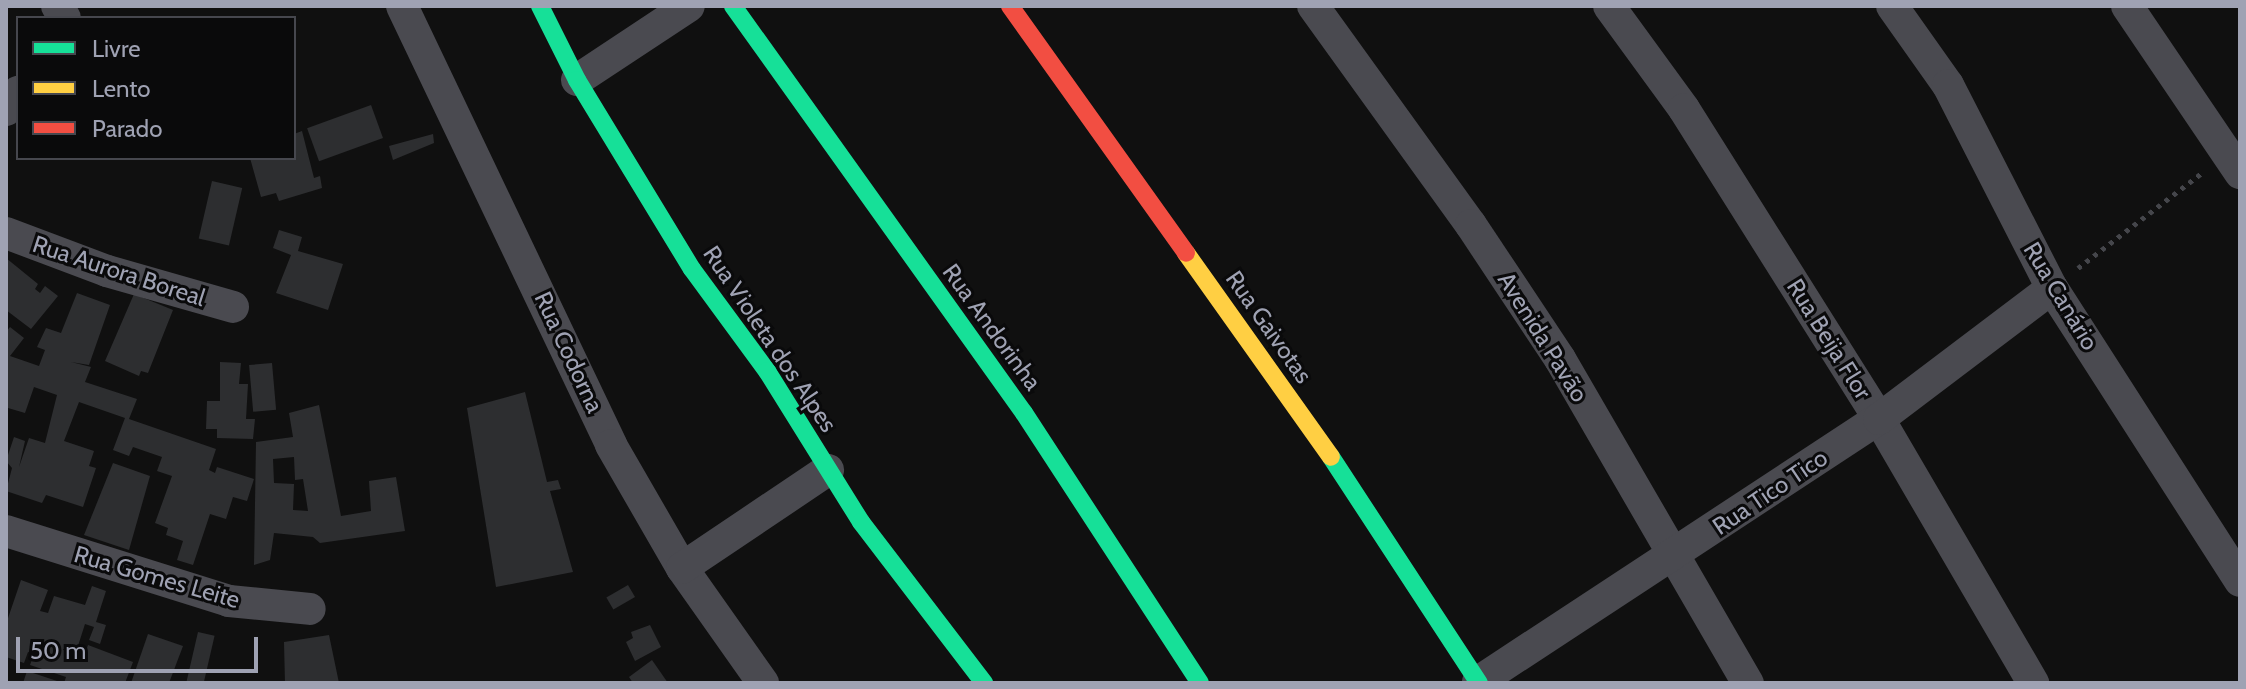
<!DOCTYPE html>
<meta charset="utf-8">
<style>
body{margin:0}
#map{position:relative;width:2246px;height:689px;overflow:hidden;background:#101010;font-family:Cabin,sans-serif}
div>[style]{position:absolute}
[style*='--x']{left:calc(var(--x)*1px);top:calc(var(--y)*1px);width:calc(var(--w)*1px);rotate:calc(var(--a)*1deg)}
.building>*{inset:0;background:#2d2e30;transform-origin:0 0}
.path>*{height:5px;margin-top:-2.5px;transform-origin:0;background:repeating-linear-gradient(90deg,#45464b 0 4px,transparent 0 10px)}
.street>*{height:32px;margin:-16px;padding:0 16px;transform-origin:16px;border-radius:16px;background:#4a4a50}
.fast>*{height:18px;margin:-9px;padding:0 9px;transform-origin:9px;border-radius:9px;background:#16e098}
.slow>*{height:18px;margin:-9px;padding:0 9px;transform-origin:9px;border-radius:9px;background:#ffcf43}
.jam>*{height:18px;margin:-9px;padding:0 9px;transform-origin:9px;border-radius:9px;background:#f24e42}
span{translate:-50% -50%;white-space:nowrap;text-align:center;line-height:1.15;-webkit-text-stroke:6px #0a0a0b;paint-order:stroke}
.street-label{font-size:24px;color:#9fa2b3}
.frame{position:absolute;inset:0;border:8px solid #9fa2b3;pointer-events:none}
.legend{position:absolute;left:16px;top:16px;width:280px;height:144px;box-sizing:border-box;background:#0a0a0b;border:2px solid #46474e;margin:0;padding:10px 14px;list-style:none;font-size:24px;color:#9fa2b3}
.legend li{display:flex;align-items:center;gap:16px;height:40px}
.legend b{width:40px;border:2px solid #46474e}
.scale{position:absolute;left:16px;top:637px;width:242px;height:36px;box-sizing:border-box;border:4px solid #9fa2b3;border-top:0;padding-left:10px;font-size:24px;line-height:28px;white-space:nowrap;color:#9fa2b3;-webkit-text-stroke:6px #0a0a0b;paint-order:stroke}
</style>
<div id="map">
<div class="building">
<i style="left:371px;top:105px;width:35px;height:68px;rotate:70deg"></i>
<i style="clip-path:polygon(302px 131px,314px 178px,320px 176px,322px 188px,279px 201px,276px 193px,261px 197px,250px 158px,294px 158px,294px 134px)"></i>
<i style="clip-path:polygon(433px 134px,434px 143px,393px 160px,389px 146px)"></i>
<i style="left:212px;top:181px;width:31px;height:59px;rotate:13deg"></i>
<i style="clip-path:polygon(279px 230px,302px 237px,298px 251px,343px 264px,328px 310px,276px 293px,291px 255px,273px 248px)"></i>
<i style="clip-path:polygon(6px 258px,38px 284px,35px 289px,40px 293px,45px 286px,58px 296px,31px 329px,6px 310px)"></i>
<i style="clip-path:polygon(77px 293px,110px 305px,89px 365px,71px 362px,91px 367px,85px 382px,137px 399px,129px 419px,216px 449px,209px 470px,215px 473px,217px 467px,254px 479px,247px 501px,233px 497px,226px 519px,210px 514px,193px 565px,177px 560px,183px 541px,166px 535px,168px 528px,155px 523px,172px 476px,157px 471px,162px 457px,133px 447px,129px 456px,113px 450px,125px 418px,79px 402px,64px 441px,94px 451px,89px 466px,96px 468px,83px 507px,46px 495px,42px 503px,6px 491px,12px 468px,6px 461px,14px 437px,25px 441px,19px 467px,29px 438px,45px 443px,57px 395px,34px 387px,25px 413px,8px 408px,6px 332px,10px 327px,24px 338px,10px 356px,39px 366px,45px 350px,37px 347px,46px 328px,61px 333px)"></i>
<i style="clip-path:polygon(134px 294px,173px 310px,148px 373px,141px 371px,139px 376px,105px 361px)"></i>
<i style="clip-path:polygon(220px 362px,241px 363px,239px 384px,248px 384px,246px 419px,255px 419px,253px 439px,217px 438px,217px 429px,206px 429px,207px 401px,220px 401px)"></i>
<i style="left:272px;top:363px;width:47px;height:23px;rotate:85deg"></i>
<i style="clip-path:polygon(525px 392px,547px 482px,558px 480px,561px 489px,550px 491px,573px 572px,496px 587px,467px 408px)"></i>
<i style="clip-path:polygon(evenodd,319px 405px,341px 516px,371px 511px,369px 481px,396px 477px,405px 531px,320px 543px,313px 537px,274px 533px,270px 560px,254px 565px,256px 442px,293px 437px,289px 413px,319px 405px,294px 457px,295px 480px,303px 479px,308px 511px,293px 510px,294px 484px,274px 483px,273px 459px,294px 457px)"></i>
<i style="clip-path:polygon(113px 463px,150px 476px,129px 550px,84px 535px)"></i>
<i style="clip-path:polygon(21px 580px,48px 590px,40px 611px,48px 613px,54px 596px,85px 605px,92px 586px,106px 591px,96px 622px,106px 625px,100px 644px,89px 640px,94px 627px,85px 624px,77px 649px,86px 651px,88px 645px,133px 662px,125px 683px,64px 683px,66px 677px,30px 665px,34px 654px,28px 652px,24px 663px,6px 657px,6px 624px)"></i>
<i style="left:628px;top:585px;width:14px;height:25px;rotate:60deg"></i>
<i style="clip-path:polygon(650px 625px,661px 647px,635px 661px,626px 642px,633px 638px,631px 632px)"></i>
<i style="left:198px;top:632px;width:17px;height:51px;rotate:13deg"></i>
<i style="clip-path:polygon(148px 634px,183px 646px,169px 683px,131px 683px)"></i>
<i style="clip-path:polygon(329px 635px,339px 683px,285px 683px,284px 642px)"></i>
<i style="clip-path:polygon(652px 660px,668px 683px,633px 683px,629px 677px)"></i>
<i style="clip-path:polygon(27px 671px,60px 682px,60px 683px,23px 683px)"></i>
</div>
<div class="path">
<i style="--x:2078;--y:268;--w:158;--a:-37.5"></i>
</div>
<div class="street">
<i style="--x:57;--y:6;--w:14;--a:56"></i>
<i style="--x:402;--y:6;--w:486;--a:64.5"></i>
<i style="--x:611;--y:445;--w:142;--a:60"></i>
<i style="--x:682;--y:568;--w:141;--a:54.8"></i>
<i style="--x:1313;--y:6;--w:270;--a:54.2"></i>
<i style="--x:1471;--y:225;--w:161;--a:56.4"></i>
<i style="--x:1560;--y:359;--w:375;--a:59.9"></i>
<i style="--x:1609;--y:6;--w:127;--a:53.9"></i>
<i style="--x:1684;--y:109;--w:366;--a:57.8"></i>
<i style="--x:1879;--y:419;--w:306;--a:59.7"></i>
<i style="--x:1892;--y:6;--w:97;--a:54.7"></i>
<i style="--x:1948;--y:85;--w:228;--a:62.9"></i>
<i style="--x:2052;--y:288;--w:348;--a:57.3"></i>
<i style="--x:2127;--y:6;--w:202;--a:55.9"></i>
<i style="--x:577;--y:80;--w:134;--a:-33.5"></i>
<i style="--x:6;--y:110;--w:22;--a:-56"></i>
<i style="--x:6;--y:233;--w:108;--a:20.6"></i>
<i style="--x:107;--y:271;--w:131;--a:15.9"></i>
<i style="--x:6;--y:531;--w:234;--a:17.4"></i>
<i style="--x:229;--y:601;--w:81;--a:5.6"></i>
<i style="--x:682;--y:568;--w:176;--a:-33.9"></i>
<i style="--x:1478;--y:682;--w:480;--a:-33.3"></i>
<i style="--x:1879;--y:419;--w:217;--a:-37.1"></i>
</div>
<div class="fast">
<i style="--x:540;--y:6;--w:83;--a:63.4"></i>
<i style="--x:577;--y:80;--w:221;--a:58.7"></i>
<i style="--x:692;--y:269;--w:127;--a:53.7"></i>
<i style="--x:767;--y:371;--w:178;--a:58.1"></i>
<i style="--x:861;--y:522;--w:203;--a:52.6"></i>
<i style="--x:733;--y:6;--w:500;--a:54.44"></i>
<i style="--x:1024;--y:413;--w:322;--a:56.9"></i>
<i style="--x:1331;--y:457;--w:270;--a:56.8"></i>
</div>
<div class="slow">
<i style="--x:1186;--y:253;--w:250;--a:54.6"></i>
</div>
<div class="jam">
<i style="--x:1010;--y:6;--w:303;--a:54.5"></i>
</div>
<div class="street-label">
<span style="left:119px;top:271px;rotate:18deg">Rua Aurora Boreal</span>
<span style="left:2061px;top:296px;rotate:59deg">Rua Canário</span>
<span style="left:992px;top:327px;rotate:54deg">Rua Andorinha</span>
<span style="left:1269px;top:327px;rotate:55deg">Rua Gaivotas</span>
<span style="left:1543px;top:337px;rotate:58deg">Avenida Pavão</span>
<span style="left:770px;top:339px;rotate:56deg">Rua Violeta dos Alpes</span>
<span style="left:1829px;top:339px;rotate:58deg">Rua Beija Flor</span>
<span style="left:569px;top:352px;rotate:65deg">Rua Codorna</span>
<span style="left:1770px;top:492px;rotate:-34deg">Rua Tico Tico</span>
<span style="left:157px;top:577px;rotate:16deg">Rua Gomes Leite</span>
</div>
<div class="frame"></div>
<ul class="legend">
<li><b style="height:10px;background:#16e098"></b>Livre</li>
<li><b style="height:10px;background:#ffcf43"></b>Lento</li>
<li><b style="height:10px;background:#f24e42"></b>Parado</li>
</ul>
<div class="scale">50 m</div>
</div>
